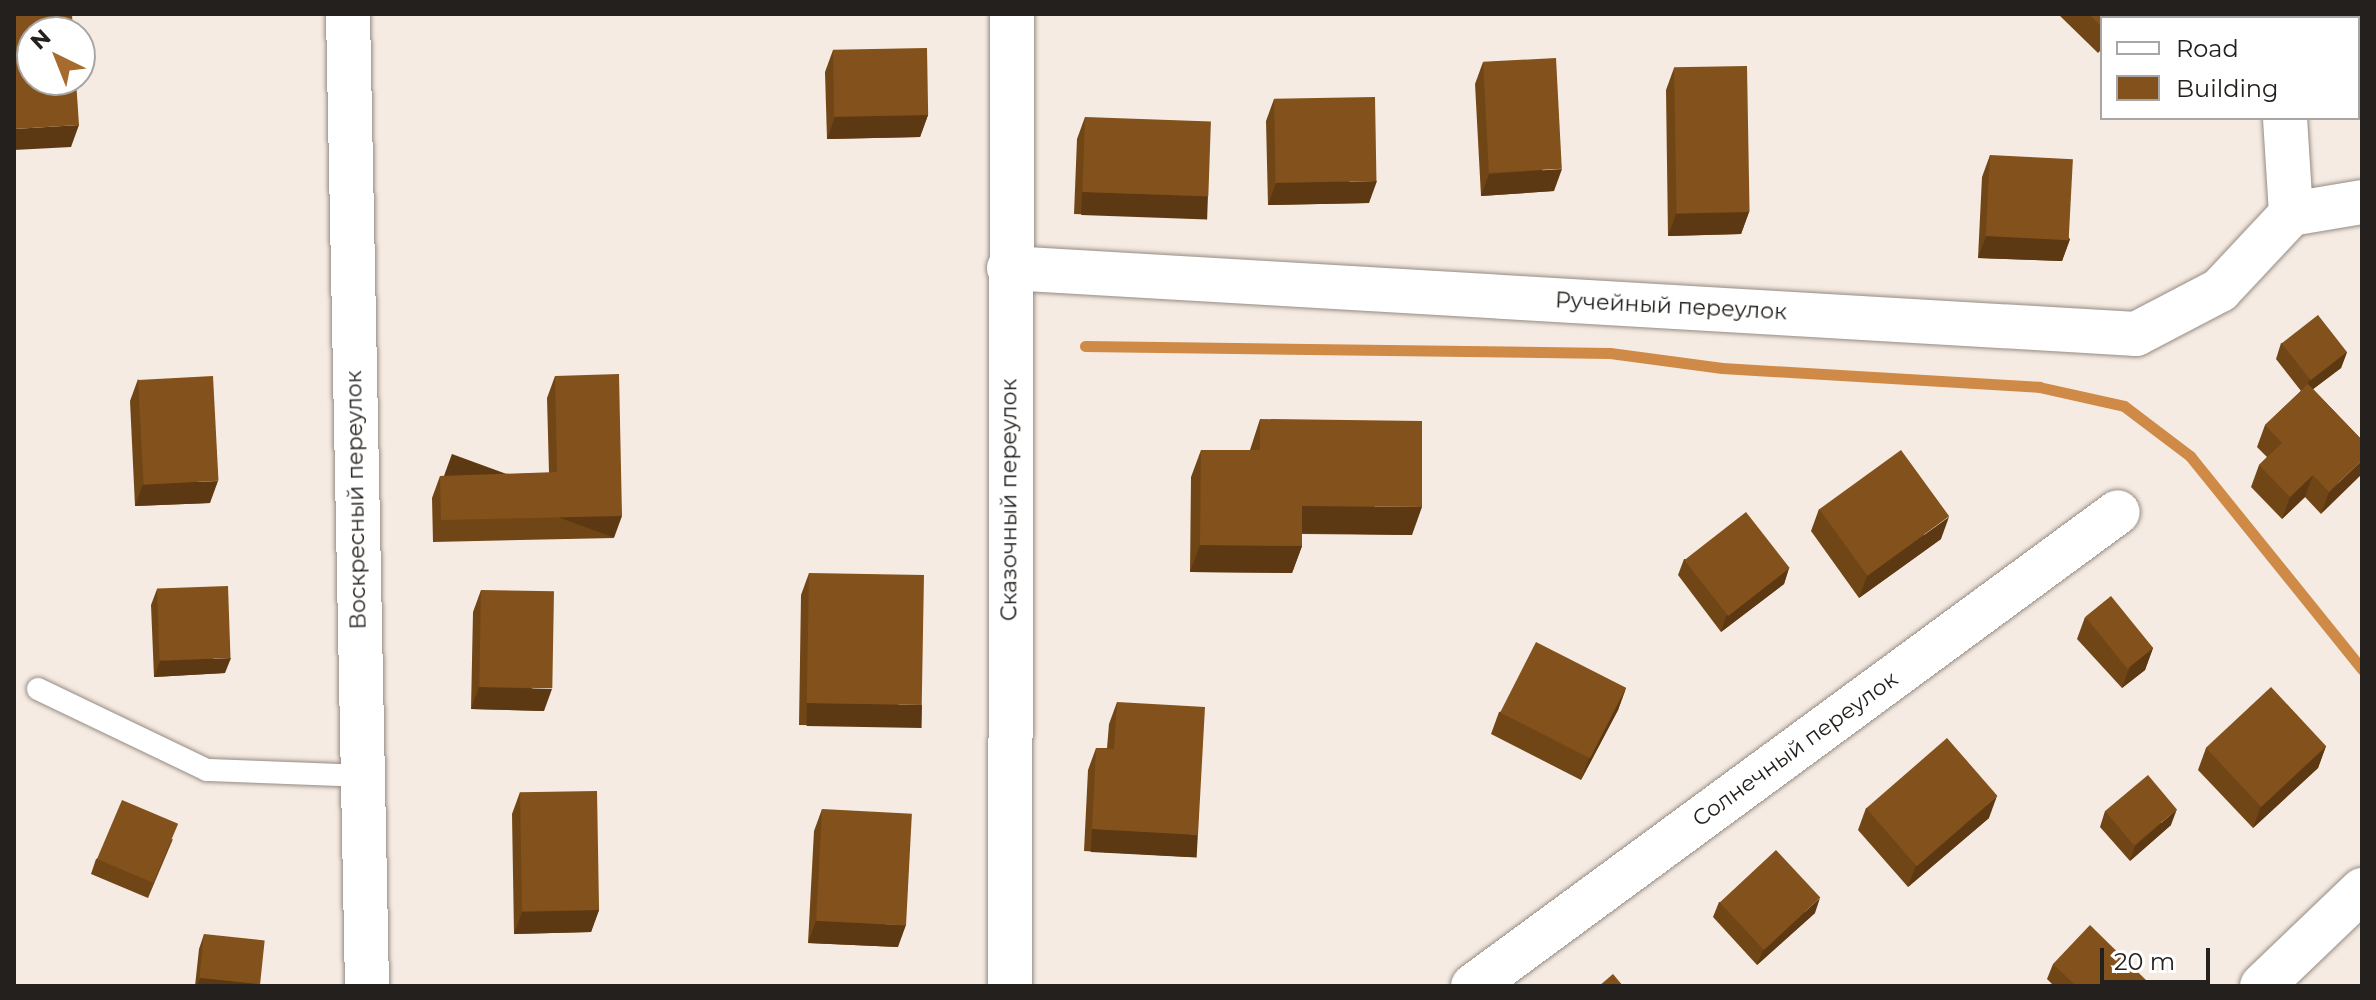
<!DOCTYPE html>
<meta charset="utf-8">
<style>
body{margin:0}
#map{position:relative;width:2376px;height:1000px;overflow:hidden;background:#f5ebe2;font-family:Montserrat,sans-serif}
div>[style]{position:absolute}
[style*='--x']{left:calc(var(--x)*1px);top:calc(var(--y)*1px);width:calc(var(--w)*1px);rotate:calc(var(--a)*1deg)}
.stream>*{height:11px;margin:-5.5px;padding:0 5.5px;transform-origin:5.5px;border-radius:5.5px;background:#ce8a46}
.roads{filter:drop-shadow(0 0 2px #958b83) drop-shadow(0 0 2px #958b83)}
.lane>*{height:22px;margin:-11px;padding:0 11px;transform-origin:11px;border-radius:11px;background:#fff}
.street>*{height:44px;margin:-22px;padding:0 22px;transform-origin:22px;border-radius:22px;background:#fff}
.wall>*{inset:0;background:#714617}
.shaded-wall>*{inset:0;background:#5c3913;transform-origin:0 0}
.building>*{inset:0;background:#83511b;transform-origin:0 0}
span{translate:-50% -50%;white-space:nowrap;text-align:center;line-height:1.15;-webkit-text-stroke:8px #fff;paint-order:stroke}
.street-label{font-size:22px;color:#24201d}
.frame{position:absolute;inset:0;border:16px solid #24201d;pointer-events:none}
.legend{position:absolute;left:2100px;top:16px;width:260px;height:104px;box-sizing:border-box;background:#fff;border:2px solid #a7a6a5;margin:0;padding:10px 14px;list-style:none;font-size:24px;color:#24201d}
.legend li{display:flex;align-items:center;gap:16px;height:40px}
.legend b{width:40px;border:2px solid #a7a6a5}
.north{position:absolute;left:16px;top:16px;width:80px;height:80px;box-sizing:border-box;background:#fff;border:2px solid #a7a6a5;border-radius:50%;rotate:317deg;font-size:22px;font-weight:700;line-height:32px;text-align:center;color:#24201d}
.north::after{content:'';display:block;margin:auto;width:28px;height:36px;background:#a76b2d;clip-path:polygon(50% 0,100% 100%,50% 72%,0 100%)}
.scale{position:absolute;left:2100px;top:948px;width:110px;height:36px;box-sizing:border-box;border:4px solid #24201d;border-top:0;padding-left:10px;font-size:24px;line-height:28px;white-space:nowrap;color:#24201d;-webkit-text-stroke:6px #fff;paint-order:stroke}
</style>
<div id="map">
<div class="stream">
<i style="--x:1085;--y:346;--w:525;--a:0.76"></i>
<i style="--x:1610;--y:353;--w:113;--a:7.6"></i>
<i style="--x:1722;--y:368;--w:318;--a:3.4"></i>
<i style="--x:2039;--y:387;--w:87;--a:12.6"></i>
<i style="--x:2124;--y:406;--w:83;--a:37.1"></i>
<i style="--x:2190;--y:456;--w:274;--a:51.1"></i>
</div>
<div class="roads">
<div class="lane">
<i style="--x:38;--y:689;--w:187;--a:25.6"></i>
<i style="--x:207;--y:770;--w:154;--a:2.2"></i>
</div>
<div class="street">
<i style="--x:348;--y:14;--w:972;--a:88.88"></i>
<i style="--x:2279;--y:14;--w:4;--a:76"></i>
<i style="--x:2285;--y:118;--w:96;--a:86.4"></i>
<i style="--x:2291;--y:214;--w:72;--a:-9.6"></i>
<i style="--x:1009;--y:268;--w:1129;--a:3.35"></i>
<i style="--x:2136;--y:334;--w:95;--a:-27.6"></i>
<i style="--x:2220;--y:290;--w:104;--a:-46.9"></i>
<i style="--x:1010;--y:986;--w:972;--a:-89.88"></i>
<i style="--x:1473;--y:986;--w:800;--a:-36.31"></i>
<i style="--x:2262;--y:986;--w:139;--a:-43.8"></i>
</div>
</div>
<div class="wall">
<i style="clip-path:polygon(2058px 14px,2136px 14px,2102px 18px,2102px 49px,2098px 53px)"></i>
<i style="clip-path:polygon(833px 50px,928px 115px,920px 137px,827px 139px,825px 72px)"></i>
<i style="clip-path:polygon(1483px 62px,1554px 191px,1481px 196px,1475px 84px)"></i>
<i style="clip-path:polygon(1674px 68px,1749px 212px,1741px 234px,1668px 236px,1666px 90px)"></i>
<i style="clip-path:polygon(1274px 99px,1369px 203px,1268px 205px,1266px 121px)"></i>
<i style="clip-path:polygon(1085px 117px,1208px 196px,1200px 218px,1074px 214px,1077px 139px)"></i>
<i style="clip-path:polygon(1990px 155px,2070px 239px,2062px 261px,1978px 258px,1982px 177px)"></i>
<i style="clip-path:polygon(2281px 343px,2347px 352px,2341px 368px,2313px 389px,2362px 440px,2321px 514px,2305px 497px,2282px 519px,2251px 487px,2259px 465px,2267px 457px,2257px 447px,2265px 425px,2301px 391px,2276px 359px)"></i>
<i style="clip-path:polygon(555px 376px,614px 538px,433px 542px,432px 498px,440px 476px,549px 473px,547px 398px)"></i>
<i style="clip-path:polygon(138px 379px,210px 503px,135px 506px,130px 401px)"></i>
<i style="clip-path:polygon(1260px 419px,1412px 535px,1302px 534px,1302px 546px,1292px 573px,1190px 572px,1191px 477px,1201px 450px,1250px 450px)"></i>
<i style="clip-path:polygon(1819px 509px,1941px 539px,1859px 598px,1811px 531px)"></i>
<i style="clip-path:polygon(1684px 559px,1789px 568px,1784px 584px,1721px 632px,1678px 575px)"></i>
<i style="clip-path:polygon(809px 573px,914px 727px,799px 725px,801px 595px)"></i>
<i style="clip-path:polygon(157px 589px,225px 673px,154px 677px,151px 605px)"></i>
<i style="clip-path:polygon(481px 590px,544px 711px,471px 709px,473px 612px)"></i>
<i style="clip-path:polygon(2085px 617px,2153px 648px,2145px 670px,2122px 688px,2077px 639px)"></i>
<i style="clip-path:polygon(1626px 688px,1618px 710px,1581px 780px,1491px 734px,1499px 712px)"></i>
<i style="clip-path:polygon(1117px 702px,1190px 857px,1084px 851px,1088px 770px,1096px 748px,1107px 748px,1109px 724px)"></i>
<i style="clip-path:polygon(2326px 746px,2318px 768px,2253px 828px,2198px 770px,2206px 748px)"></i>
<i style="clip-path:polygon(520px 792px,599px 910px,591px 932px,514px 934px,512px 814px)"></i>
<i style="clip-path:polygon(1866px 808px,1989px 818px,1908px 887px,1858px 830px)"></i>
<i style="clip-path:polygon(822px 809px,898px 947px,808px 943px,814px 831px)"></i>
<i style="clip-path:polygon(2105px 811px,2171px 825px,2130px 861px,2100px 827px)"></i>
<i style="clip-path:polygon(173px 839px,148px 898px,91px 874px,96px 859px)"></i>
<i style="clip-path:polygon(1719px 902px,1815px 913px,1757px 965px,1713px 917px)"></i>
<i style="clip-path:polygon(204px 934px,260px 984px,259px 986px,195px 986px,199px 949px)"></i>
<i style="clip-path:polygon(2053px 964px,2147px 981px,2145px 986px,2054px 986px,2047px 979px)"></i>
</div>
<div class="shaded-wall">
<i style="clip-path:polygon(2123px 14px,2136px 14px,2133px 18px,2119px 18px)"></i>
<i style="clip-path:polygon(928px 115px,920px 137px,827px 139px,835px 117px)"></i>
<i style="clip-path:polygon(79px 125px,71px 147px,14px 150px,14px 129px)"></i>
<i style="clip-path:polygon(1562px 169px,1554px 191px,1481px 196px,1489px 174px)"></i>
<i style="clip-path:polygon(1377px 181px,1369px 203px,1268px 205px,1276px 183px)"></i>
<i style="left:1082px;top:192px;width:126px;height:23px;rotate:2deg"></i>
<i style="clip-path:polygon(1749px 212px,1741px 234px,1668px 236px,1676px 214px)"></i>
<i style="clip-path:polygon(1986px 236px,2070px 239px,2062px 261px,1978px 258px)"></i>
<i style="clip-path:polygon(2347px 352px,2341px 368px,2304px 396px,2309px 380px)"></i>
<i style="clip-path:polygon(2362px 460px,2362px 474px,2321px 514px,2329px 492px)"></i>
<i style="clip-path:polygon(2313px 475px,2305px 497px,2282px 519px,2290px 497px)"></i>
<i style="clip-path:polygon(218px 481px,210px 503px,135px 506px,143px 484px)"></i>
<i style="clip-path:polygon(1302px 506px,1422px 507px,1412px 535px,1292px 533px)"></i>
<i style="left:622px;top:516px;width:23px;height:181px;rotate:110deg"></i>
<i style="clip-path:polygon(1949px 517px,1941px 539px,1859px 598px,1867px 576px)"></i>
<i style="clip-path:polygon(1200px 545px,1302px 546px,1292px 573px,1190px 572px)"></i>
<i style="clip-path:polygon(1789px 568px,1784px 584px,1721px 632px,1726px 616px)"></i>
<i style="clip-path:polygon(2153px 648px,2145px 670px,2122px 688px,2130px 666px)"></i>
<i style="clip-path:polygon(231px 658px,225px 673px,154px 677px,160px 661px)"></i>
<i style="clip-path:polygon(479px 687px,552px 689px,544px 711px,471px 709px)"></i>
<i style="clip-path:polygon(1626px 688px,1618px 710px,1581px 780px,1589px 758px)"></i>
<i style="left:807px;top:703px;width:115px;height:23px;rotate:1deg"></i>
<i style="clip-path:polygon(2326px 746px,2318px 768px,2253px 828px,2261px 806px)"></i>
<i style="clip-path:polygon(1997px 796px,1989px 818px,1908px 887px,1916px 865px)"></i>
<i style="clip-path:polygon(2177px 809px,2171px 825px,2130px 861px,2135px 846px)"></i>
<i style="left:1092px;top:829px;width:106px;height:23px;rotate:3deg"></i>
<i style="clip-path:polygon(1820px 898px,1815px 913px,1757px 965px,1763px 950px)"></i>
<i style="clip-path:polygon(599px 910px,591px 932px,514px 934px,522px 912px)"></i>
<i style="clip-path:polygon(816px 921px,906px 925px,898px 947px,808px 943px)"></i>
<i style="clip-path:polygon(200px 978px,260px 984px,259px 986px,197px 986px)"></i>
</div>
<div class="building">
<i style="clip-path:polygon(14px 14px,72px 14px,73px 32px,32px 32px,32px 80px,76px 80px,79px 125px,14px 129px)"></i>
<i style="clip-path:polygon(2089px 14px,2123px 14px,2119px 18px,2102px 18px,2102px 27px)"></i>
<i style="left:927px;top:48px;width:67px;height:94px;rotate:89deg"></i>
<i style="left:1556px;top:58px;width:111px;height:73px;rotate:87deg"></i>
<i style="left:1747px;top:66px;width:146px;height:73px;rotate:89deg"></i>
<i style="left:1375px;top:97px;width:84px;height:101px;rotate:89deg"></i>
<i style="left:1085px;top:117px;width:126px;height:75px;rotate:2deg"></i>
<i style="left:1990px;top:155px;width:83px;height:81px;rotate:3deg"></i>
<i style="left:2318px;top:315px;width:47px;height:46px;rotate:52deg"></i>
<i style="clip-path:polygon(619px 374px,622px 516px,441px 520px,440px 476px,557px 472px,555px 376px)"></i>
<i style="left:213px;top:376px;width:105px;height:75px;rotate:87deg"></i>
<i style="clip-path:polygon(2308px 384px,2362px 440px,2362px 460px,2329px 492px,2313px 475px,2290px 497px,2259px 465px,2282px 443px,2265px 425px)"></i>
<i style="clip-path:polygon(1260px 419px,1422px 421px,1422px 507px,1302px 506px,1302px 546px,1200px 545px,1201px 450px,1260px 450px)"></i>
<i style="left:1901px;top:450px;width:82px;height:101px;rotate:54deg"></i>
<i style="left:1746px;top:512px;width:71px;height:78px;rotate:52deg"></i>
<i style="left:809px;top:573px;width:115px;height:130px;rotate:1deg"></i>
<i style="left:228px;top:586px;width:72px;height:71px;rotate:88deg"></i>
<i style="left:481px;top:590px;width:73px;height:97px;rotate:1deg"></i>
<i style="left:2111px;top:596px;width:67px;height:33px;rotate:51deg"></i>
<i style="left:1536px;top:642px;width:101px;height:79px;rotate:27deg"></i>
<i style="left:2271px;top:687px;width:81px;height:89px;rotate:47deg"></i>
<i style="clip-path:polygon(1117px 702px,1205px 707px,1198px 835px,1092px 829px,1096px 748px,1114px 749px)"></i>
<i style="left:1947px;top:738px;width:77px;height:107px;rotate:49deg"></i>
<i style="left:2148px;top:775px;width:45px;height:56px;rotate:50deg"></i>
<i style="left:597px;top:791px;width:119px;height:77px;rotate:89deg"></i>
<i style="left:122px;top:800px;width:61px;height:64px;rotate:23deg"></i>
<i style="left:822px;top:809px;width:90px;height:112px;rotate:3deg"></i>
<i style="left:1776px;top:850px;width:65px;height:77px;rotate:47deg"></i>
<i style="clip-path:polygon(2090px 925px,2147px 981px,2141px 986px,2076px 986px,2053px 964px)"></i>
<i style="left:204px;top:934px;width:61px;height:44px;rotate:6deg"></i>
<i style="clip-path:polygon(1613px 974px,1623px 986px,1599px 986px)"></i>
</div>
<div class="street-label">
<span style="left:1671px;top:306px;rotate:3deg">Ручейный переулок</span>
<span style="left:356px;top:500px;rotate:-91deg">Воскресный переулок</span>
<span style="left:1009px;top:500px;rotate:-90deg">Сказочный переулок</span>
<span style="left:1795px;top:749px;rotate:-36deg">Солнечный переулок</span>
</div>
<div class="frame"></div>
<ul class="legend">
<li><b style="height:10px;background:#fff"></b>Road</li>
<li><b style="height:22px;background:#83511b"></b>Building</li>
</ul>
<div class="north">N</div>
<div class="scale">20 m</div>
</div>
